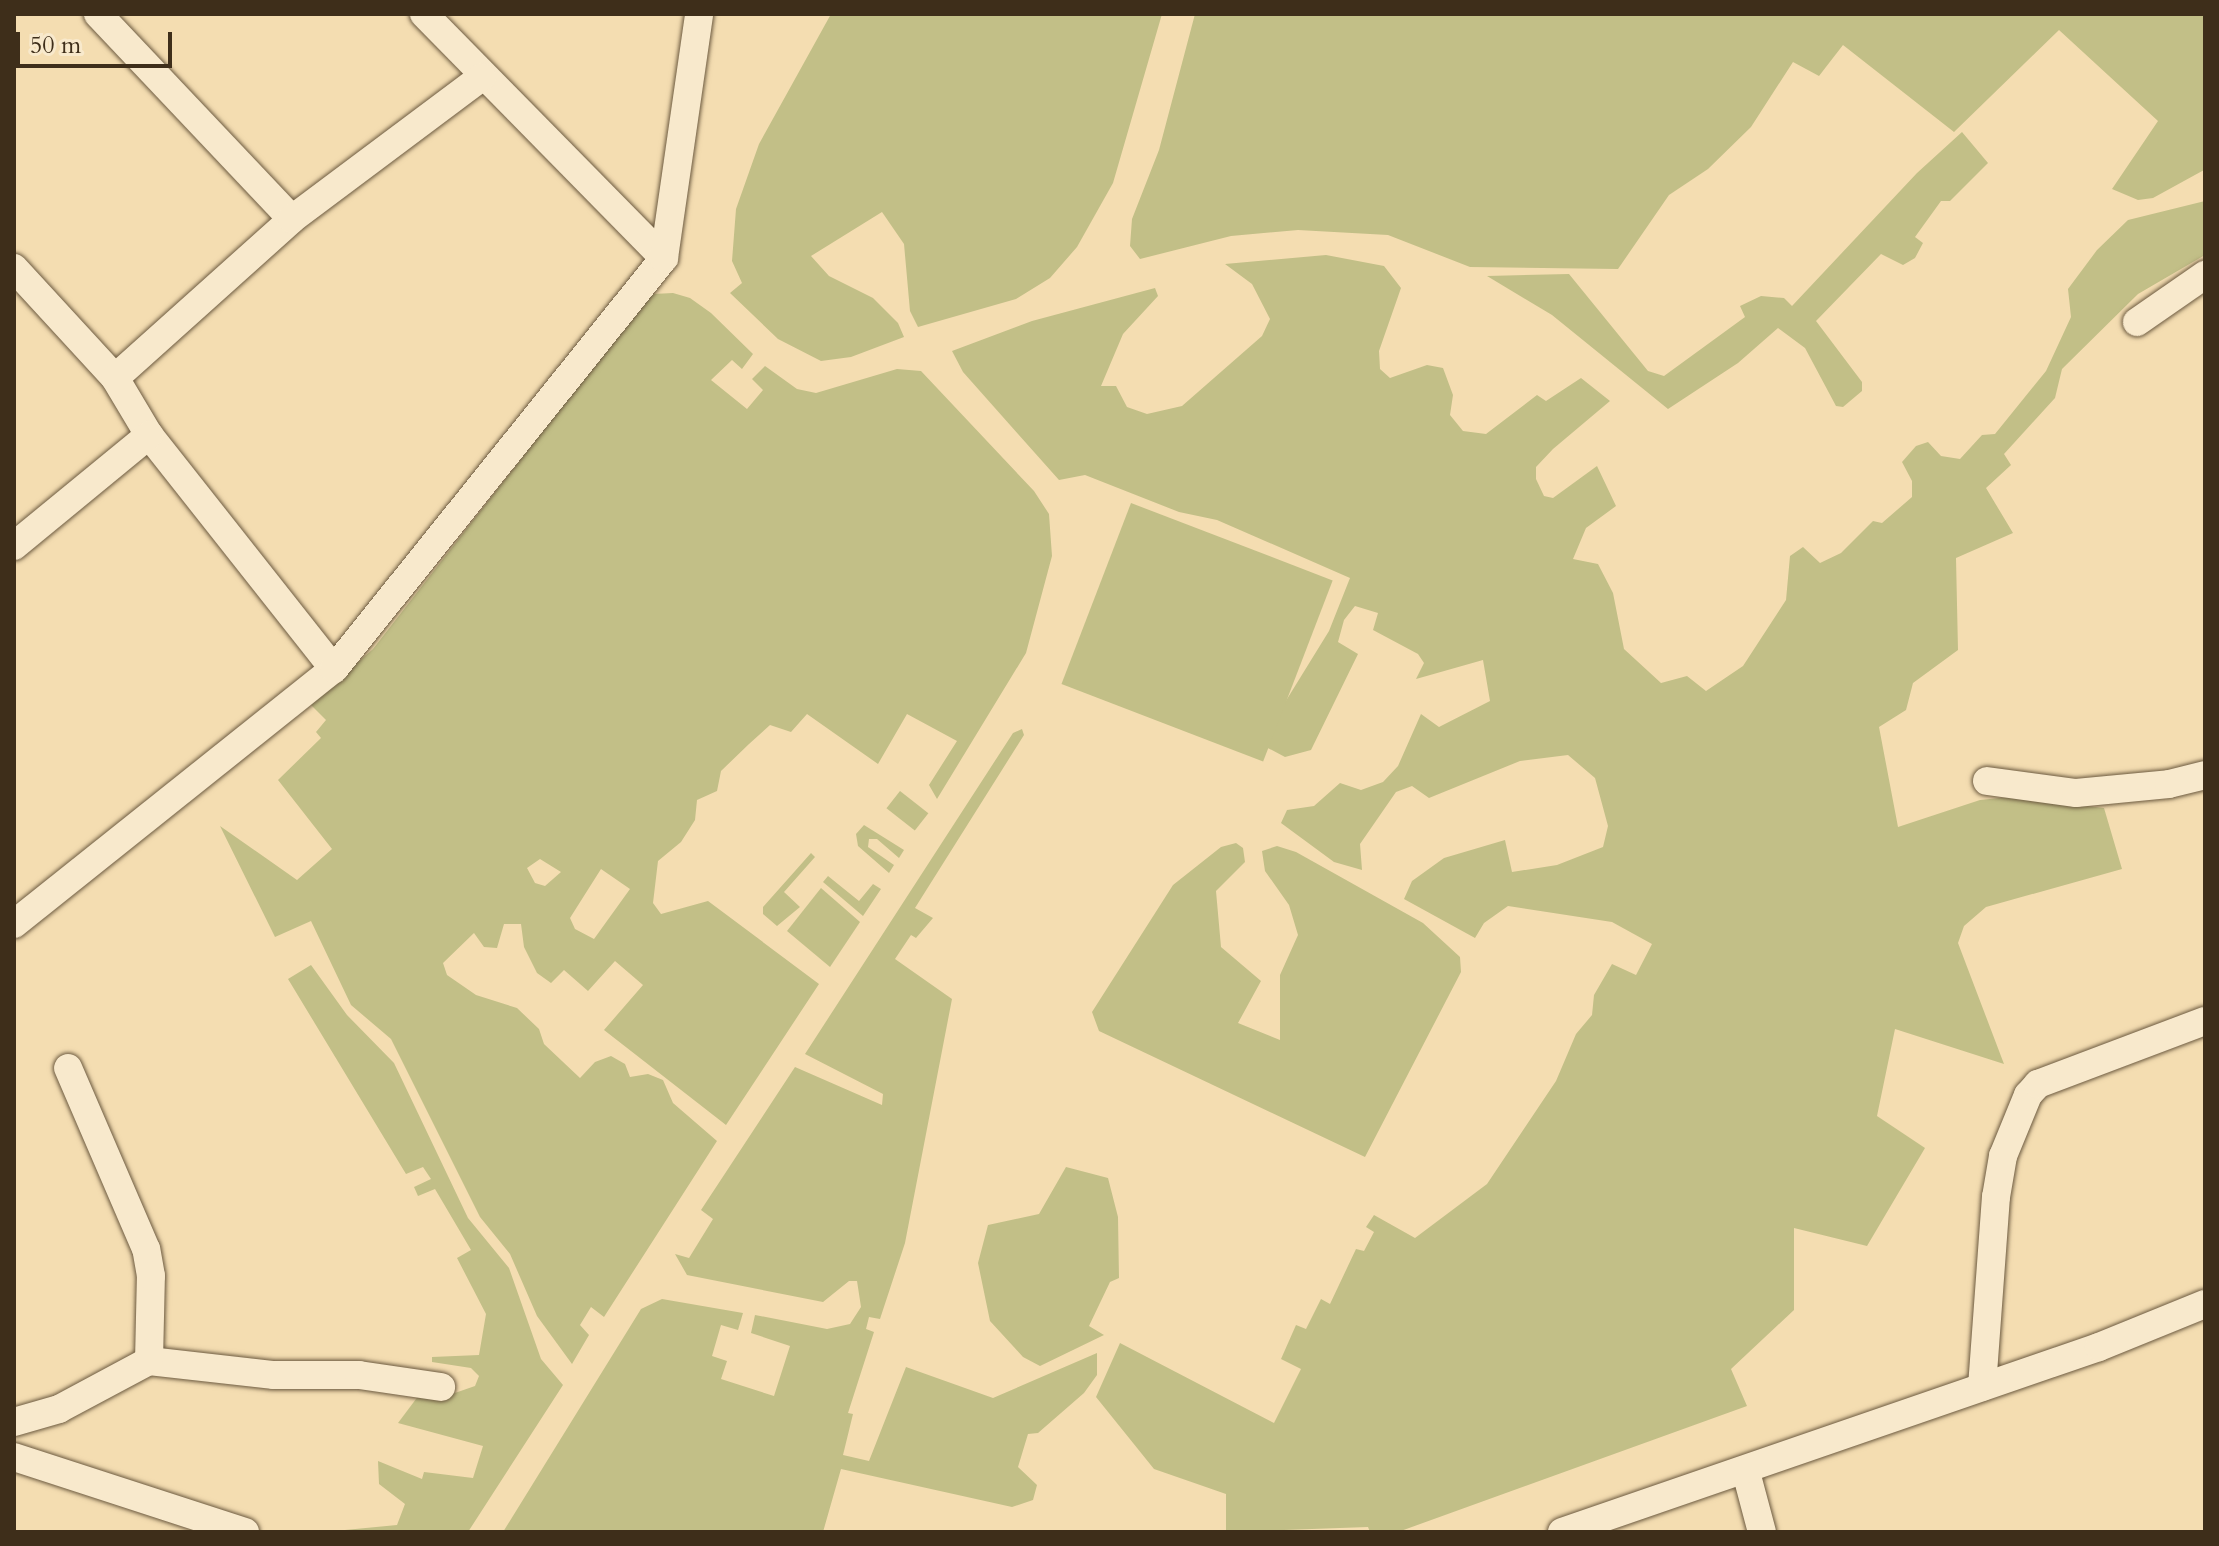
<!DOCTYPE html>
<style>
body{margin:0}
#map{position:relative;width:2219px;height:1546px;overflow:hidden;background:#f4ddb1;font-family:Cardo,serif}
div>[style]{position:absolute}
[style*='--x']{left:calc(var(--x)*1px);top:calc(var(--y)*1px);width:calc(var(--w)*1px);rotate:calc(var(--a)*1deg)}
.green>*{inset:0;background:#c2bf87;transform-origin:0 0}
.roads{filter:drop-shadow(0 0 2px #6c5a40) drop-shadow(0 0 2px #6c5a40)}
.minor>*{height:28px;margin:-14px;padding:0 14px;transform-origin:14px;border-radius:14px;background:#f8e9cc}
span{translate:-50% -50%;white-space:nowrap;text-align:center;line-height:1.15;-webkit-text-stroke:8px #f8e9cc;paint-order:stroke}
.frame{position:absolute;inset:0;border:16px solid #3e2e1a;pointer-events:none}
.scale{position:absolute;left:16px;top:32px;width:156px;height:36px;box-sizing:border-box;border:4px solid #3e2e1a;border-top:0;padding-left:10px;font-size:24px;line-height:28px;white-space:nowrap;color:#3e2e1a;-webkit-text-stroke:6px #f8e9cc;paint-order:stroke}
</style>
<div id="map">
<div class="green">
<i style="clip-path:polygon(831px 14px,1162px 14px,1113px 183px,1077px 247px,1050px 278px,1016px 299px,918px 327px,910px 311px,904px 244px,882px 212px,811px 256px,829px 276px,873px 298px,898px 323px,904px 337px,851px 357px,821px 361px,778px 339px,730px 293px,742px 283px,732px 261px,736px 209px,759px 144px)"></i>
<i style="clip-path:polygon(1195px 14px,2205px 14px,2204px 170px,2153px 198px,2138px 200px,2112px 189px,2158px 121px,2059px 30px,1954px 132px,1843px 45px,1819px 76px,1793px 62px,1751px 127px,1708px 169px,1669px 195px,1618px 269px,1470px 267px,1388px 235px,1298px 230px,1231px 236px,1140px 259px,1130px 246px,1132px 219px,1159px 150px)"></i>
<i style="clip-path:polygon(1962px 132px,1988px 163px,1950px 201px,1941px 201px,1915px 237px,1923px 243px,1915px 258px,1903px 265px,1881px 254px,1816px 321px,1862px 382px,1862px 391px,1843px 407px,1836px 406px,1805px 348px,1778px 328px,1738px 363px,1668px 409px,1552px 315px,1487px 276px,1569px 274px,1648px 371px,1664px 376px,1745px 317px,1740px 306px,1761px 296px,1784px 298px,1792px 306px,1917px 173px)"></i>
<i style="clip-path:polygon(2205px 201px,2205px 255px,2138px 294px,2062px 369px,2055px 398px,2004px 454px,2011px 465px,1986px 488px,2013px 533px,1956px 558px,1958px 650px,1913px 683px,1906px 710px,1879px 727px,1898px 827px,1980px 800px,2009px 797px,2104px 808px,2122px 869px,1986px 907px,1964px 926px,1958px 943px,2004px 1064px,1895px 1029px,1877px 1116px,1925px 1148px,1867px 1246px,1794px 1228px,1794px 1310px,1731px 1369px,1747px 1406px,1398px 1532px,1370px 1532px,1368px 1527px,1226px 1532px,1226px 1494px,1154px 1469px,1096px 1397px,1120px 1343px,1274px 1423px,1301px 1369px,1281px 1359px,1296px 1325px,1306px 1329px,1321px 1299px,1330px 1304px,1356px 1249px,1364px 1251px,1374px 1232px,1366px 1227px,1374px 1215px,1415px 1238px,1487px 1184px,1556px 1081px,1576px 1034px,1592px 1015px,1594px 995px,1612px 964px,1636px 975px,1652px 944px,1612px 922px,1508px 906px,1484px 923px,1475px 938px,1404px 899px,1412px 881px,1444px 858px,1505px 840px,1512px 872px,1557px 865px,1603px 847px,1608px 826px,1595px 778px,1568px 755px,1520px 761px,1429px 798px,1412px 786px,1396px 792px,1360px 844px,1362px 870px,1334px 862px,1281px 823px,1287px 810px,1314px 806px,1340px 783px,1361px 790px,1383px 782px,1398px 766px,1421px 714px,1439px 727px,1490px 701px,1483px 660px,1416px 679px,1424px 663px,1418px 654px,1373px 630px,1378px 613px,1355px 606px,1344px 620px,1338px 642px,1358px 654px,1311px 750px,1285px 757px,1266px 747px,1271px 725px,1329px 631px,1350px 578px,1217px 520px,1179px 512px,1085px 475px,1059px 480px,963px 372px,952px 351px,1032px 321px,1155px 288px,1158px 296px,1123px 334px,1101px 386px,1116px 386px,1127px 407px,1147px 414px,1182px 406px,1262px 336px,1270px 319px,1252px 284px,1225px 264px,1326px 255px,1384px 266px,1401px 288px,1379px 351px,1380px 369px,1390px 378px,1427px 365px,1443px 368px,1453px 395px,1450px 415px,1463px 431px,1486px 434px,1537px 395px,1546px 401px,1581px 378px,1610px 401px,1553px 449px,1536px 467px,1536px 479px,1544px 496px,1553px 498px,1597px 466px,1616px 506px,1586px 528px,1573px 559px,1598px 564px,1613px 593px,1624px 649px,1661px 683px,1687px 676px,1706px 691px,1743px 666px,1786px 600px,1790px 556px,1803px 547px,1820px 563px,1841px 553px,1873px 521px,1882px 523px,1912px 497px,1912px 481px,1902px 462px,1916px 446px,1928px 442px,1941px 456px,1960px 459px,1982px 435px,1995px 434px,2046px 371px,2071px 317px,2068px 289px,2097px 250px,2128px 220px)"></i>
<i style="clip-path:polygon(evenodd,673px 293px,690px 298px,711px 313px,753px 354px,742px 369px,732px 360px,711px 380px,747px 409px,763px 390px,752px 379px,765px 366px,797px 389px,816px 393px,897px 369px,921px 371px,1034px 491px,1049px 514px,1052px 556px,1026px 653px,937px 799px,929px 785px,957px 741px,907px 714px,878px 764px,807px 714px,791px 732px,770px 725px,749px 744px,721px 771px,717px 791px,697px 800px,695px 820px,681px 842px,658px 861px,653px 903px,661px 914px,708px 901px,819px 984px,726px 1125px,604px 1030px,643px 985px,615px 961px,588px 991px,564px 970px,551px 983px,537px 973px,524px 947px,521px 924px,504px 924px,497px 948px,484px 947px,474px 933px,443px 963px,447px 975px,476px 995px,517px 1008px,539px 1029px,544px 1044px,580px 1078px,595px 1062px,611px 1056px,625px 1064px,630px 1077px,648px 1074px,663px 1080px,673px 1103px,717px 1141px,604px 1317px,591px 1307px,580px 1325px,589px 1335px,572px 1364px,537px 1316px,510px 1254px,480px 1217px,391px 1039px,351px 1005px,311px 921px,275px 937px,220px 826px,297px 880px,332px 849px,278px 780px,321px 738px,316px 732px,326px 720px,310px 704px,373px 649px,637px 310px,653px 294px,673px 293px,540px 859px,561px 872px,545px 886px,535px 883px,527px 868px,540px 859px,673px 293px,601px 869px,630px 889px,594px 939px,575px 929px,570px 918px,601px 869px)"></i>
<i style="left:1131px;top:503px;width:216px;height:194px;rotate:21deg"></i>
<i style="clip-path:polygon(1022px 729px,1024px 735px,915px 908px,933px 918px,916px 938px,911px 935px,895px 959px,952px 999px,905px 1243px,880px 1319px,869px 1317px,866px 1329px,874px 1332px,848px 1413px,853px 1414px,843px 1455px,869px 1461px,906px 1367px,993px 1398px,1097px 1353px,1097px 1375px,1084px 1393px,1038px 1433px,1028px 1434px,1018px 1467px,1037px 1485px,1033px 1500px,1012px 1507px,841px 1469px,823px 1532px,503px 1532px,641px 1309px,662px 1299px,743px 1313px,738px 1330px,721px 1325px,712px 1356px,727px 1361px,721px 1379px,774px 1396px,790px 1346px,751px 1333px,755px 1315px,827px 1329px,850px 1324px,861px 1307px,857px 1281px,849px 1281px,823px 1302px,687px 1275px,675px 1254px,689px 1258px,713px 1219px,701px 1210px,795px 1067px,882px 1105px,883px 1094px,805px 1054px,1013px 733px)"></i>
<i style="left:900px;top:791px;width:36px;height:22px;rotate:38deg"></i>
<i style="clip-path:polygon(864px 825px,904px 850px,899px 858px,877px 839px,869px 839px,868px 847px,894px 865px,889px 873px,858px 846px,856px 834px)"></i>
<i style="clip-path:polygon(1236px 843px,1243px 848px,1245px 862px,1216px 891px,1221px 947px,1261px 981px,1238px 1023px,1280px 1040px,1280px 975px,1298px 935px,1289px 905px,1265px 871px,1262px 851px,1277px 846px,1296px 852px,1423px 923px,1460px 957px,1461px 972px,1365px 1157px,1099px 1031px,1092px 1012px,1173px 885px,1221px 847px)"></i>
<i style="clip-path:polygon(811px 853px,815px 857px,784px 892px,800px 907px,777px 926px,763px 914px,763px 907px)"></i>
<i style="clip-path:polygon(828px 876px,859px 901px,873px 884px,881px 889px,863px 916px,823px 882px)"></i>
<i style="clip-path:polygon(821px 888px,860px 922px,830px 967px,787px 931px)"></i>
<i style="clip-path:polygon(311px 965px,347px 1015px,394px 1063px,468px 1218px,509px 1268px,541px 1359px,563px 1385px,468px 1532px,324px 1532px,397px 1525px,405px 1504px,379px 1484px,378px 1461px,422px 1479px,424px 1472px,473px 1478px,483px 1446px,398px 1423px,419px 1395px,452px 1394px,475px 1386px,479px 1376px,471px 1368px,432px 1362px,432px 1357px,479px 1355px,486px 1314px,457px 1258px,471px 1250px,435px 1189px,418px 1196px,414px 1187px,431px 1179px,423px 1167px,406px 1174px,288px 979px)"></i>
<i style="clip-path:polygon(1066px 1167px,1108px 1178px,1118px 1217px,1119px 1278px,1110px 1282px,1089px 1326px,1104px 1335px,1040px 1366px,1023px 1357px,990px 1321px,978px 1263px,988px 1225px,1039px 1214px)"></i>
</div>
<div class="roads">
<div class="minor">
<i style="--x:98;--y:14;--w:282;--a:46.6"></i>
<i style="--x:424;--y:14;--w:342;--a:45.5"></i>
<i style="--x:14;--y:268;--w:149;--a:47.4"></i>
<i style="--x:115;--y:378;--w:66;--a:59.2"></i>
<i style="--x:149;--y:435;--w:298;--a:51.7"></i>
<i style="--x:2137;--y:322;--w:83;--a:-34.7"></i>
<i style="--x:115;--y:378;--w:238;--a:-41.9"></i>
<i style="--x:292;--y:219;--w:237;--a:-36.8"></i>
<i style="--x:14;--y:546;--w:175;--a:-39.4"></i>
<i style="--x:1987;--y:781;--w:90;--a:7.7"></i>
<i style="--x:2076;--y:793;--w:93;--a:-5.5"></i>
<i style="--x:2169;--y:784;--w:37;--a:-14"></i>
<i style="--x:14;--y:924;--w:409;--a:-38.6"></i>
<i style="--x:334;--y:669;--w:527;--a:-51.24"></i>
<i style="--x:664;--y:258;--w:246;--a:-81.8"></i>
<i style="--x:149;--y:1361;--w:126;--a:6.4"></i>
<i style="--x:274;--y:1375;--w:85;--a:0"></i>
<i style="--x:359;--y:1375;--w:83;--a:8.3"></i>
<i style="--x:1982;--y:1387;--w:191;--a:-85.8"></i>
<i style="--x:1996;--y:1197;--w:42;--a:-80.3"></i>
<i style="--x:2003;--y:1156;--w:66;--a:-67.7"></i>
<i style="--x:2028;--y:1095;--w:15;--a:-48"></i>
<i style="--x:2038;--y:1084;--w:178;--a:-20.7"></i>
<i style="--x:14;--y:1422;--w:47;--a:-16.1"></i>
<i style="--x:59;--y:1409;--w:102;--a:-28.1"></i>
<i style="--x:149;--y:1361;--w:85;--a:-88.7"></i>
<i style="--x:151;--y:1276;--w:27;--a:-100"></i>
<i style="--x:146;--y:1249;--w:197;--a:-113.3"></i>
<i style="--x:14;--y:1457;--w:243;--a:18"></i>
<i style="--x:1746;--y:1472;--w:62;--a:75.1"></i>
<i style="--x:1562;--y:1532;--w:568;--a:-19.01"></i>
<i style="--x:2099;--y:1347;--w:114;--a:-22.1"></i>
</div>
</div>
<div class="frame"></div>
<div class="scale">50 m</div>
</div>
